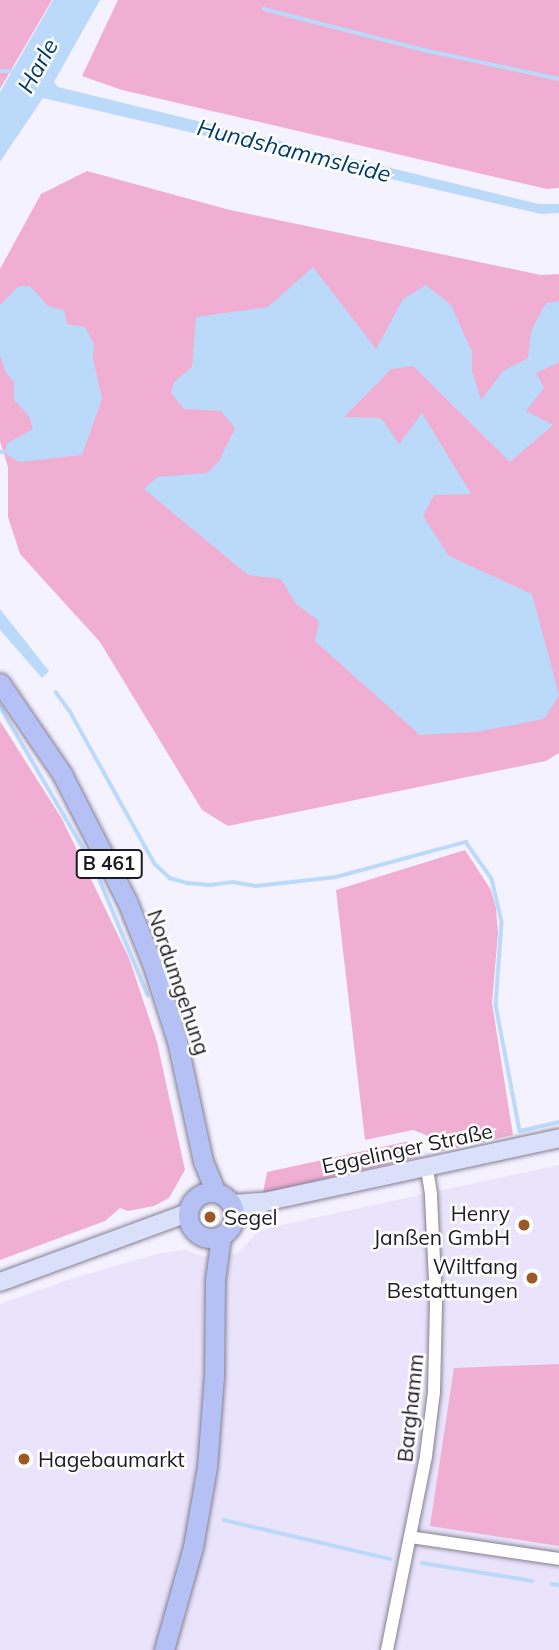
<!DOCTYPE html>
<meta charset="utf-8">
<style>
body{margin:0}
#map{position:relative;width:559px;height:1650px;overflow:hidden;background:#f5f2ff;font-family:Mulish,sans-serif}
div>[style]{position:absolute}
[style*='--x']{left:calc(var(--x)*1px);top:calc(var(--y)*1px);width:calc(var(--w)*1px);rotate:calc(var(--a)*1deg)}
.built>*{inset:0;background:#e9e4fb}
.green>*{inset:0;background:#f0aed3}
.water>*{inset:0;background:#bbdafa}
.stream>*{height:3.5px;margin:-1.75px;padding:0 1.75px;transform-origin:1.75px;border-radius:1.75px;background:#bbdafa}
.roads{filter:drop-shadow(0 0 2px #837e91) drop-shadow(0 0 2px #837e91)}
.street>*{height:12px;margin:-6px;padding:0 6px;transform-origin:6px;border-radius:6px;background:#fff}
.secondary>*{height:18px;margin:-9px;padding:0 9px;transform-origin:9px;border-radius:9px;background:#dae0fa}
.primary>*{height:19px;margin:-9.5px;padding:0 9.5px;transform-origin:9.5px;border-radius:9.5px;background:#b5c0f5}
.primary>.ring{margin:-9.5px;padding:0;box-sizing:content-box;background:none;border:19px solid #b5c0f5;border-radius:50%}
.dots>*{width:19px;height:19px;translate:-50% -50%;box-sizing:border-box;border:4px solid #fff;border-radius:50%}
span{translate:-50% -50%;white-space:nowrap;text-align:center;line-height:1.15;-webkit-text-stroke:5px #fff;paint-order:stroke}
.shield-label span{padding:2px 5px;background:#fff;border:2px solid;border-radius:5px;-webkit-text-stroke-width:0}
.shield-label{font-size:19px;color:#1d1b22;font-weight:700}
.street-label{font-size:21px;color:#1d1b22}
.poi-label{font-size:21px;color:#1d1b22}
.right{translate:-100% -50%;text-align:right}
.left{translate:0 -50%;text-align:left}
.water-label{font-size:23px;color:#003a68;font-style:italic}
</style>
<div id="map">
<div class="built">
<i style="clip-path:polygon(559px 1165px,559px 1650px,0 1650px,0 1304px,71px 1279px,160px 1253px,185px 1250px,204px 1257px,238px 1253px,257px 1233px,272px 1227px)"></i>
</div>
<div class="green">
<i style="clip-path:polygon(0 0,52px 0,0 89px)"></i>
<i style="clip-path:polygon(118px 0,559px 0,559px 188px,547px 189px,122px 90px,82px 76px)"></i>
<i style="clip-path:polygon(87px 171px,230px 210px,541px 275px,559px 274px,559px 753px,546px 761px,228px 826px,202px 810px,100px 642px,20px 554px,8px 517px,8px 467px,0 441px,0 269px,41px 194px)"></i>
<i style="clip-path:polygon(0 721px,62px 819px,129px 958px,157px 1042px,185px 1170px,169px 1198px,154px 1206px,128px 1211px,120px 1208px,105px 1221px,0 1260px)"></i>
<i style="clip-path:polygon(465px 850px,491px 890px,496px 908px,498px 933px,492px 1003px,513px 1135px,436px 1152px,426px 1135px,413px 1130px,365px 1140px,336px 890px)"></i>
<i style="clip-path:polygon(405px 1142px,414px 1142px,423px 1156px,263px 1193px,267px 1172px)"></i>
<i style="clip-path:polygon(559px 1364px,559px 1546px,430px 1526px,454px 1368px)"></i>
</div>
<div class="water">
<i style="clip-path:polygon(53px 0,100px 0,54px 82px,58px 87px,539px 204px,559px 204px,559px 213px,541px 214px,43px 98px,0 162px,0 92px)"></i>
<i style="clip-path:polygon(313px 267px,376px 349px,403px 299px,426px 285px,451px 305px,472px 352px,472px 371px,481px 400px,503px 371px,528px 358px,531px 331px,546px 303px,559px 301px,559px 362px,536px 373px,544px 388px,526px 411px,553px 425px,510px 462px,413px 366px,391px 369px,344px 417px,381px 418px,399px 444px,422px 413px,471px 494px,434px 495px,423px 516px,449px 556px,532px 594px,559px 695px,544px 719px,476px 732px,420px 735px,315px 641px,319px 621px,296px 604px,281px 579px,248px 575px,144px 489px,157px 477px,207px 473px,219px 461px,235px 428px,221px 411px,184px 409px,171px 393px,174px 382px,192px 367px,196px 317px,268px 307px)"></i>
<i style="clip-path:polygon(19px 286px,30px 286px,48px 306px,64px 310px,67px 324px,85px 327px,94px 344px,93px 359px,102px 399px,82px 455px,19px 462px,7px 455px,6px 444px,33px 429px,29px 416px,14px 400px,14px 382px,6px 373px,0 355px,0 305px)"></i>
<i style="clip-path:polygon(0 609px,49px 671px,42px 678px,0 630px)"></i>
</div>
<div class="stream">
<i style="--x:264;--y:9;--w:165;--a:14.4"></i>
<i style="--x:424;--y:50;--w:138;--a:12.1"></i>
<i style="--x:0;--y:71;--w:19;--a:0"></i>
<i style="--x:0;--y:452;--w:10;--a:-6"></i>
<i style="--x:56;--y:692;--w:26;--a:54"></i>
<i style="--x:71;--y:713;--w:173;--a:60.9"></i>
<i style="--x:155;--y:864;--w:21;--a:43"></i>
<i style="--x:170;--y:878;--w:19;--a:16"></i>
<i style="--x:188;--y:883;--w:23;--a:5"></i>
<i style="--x:211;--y:885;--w:22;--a:-8"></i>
<i style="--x:233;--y:882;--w:23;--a:10"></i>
<i style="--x:256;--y:886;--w:81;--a:-6.4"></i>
<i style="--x:336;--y:877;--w:135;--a:-15.1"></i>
<i style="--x:466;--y:842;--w:45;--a:54.9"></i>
<i style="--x:492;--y:879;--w:44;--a:76.9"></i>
<i style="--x:502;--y:922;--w:83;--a:94.1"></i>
<i style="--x:496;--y:1005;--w:128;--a:79.2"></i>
<i style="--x:520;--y:1131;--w:40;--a:-13"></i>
<i style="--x:0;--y:706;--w:186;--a:59.6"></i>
<i style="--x:94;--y:866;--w:140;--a:67.3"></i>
<i style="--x:224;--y:1520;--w:171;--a:13.2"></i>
<i style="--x:422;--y:1563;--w:112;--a:9.2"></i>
<i style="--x:552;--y:1584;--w:7;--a:8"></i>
</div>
<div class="roads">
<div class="street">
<i style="--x:410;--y:1537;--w:151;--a:8.4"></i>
<i style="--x:387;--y:1650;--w:198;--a:-78.6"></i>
<i style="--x:426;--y:1456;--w:64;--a:-82.9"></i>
<i style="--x:434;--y:1392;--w:90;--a:-88.7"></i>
<i style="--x:436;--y:1302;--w:108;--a:-92.7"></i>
<i style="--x:431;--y:1194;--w:26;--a:-99"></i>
</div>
<div class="secondary">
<i style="--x:232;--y:1204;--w:32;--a:-4"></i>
<i style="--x:264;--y:1202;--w:302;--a:-12.2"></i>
<i style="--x:235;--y:1220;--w:31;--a:-32"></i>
<i style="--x:0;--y:1282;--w:200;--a:-20.2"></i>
</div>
<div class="primary">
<i style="--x:0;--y:683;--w:110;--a:55.7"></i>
<i style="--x:62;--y:774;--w:143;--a:62.9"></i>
<i style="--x:127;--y:901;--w:70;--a:68.2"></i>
<i style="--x:153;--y:966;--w:79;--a:72.3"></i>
<i style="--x:177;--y:1041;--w:123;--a:77.8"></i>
<i style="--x:203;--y:1161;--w:32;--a:68"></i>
<i class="ring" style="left:188px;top:1192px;width:27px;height:27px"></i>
<i style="--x:164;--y:1650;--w:107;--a:-74.3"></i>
<i style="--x:193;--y:1547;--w:81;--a:-80.1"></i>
<i style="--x:207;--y:1467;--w:90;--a:-85.6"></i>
<i style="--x:214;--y:1377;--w:97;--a:-89.4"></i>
<i style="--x:215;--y:1280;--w:44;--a:-82.2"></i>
</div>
</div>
<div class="dots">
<i style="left:210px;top:1217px;background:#9b5925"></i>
<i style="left:524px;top:1225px;background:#9b5925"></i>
<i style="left:532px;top:1278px;background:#9b5925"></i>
<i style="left:24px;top:1459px;background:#9b5925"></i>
</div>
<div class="shield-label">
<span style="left:109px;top:864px">B 461</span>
</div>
<div class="street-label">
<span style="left:179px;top:982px;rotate:71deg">Nordumgehung</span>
<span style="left:407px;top:1148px;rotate:-12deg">Eggelinger Straße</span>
<span style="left:410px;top:1408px;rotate:-84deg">Barghamm</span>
</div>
<div class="poi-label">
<span class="right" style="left:510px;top:1225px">Henry<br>Janßen GmbH</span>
<span class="left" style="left:224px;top:1217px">Segel</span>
<span class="right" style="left:518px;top:1278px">Wiltfang<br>Bestattungen</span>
<span class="left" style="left:38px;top:1459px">Hagebaumarkt</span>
</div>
<div class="water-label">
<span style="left:38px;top:66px;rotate:-61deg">Harle</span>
<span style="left:294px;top:151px;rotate:14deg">Hundshammsleide</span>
</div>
</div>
